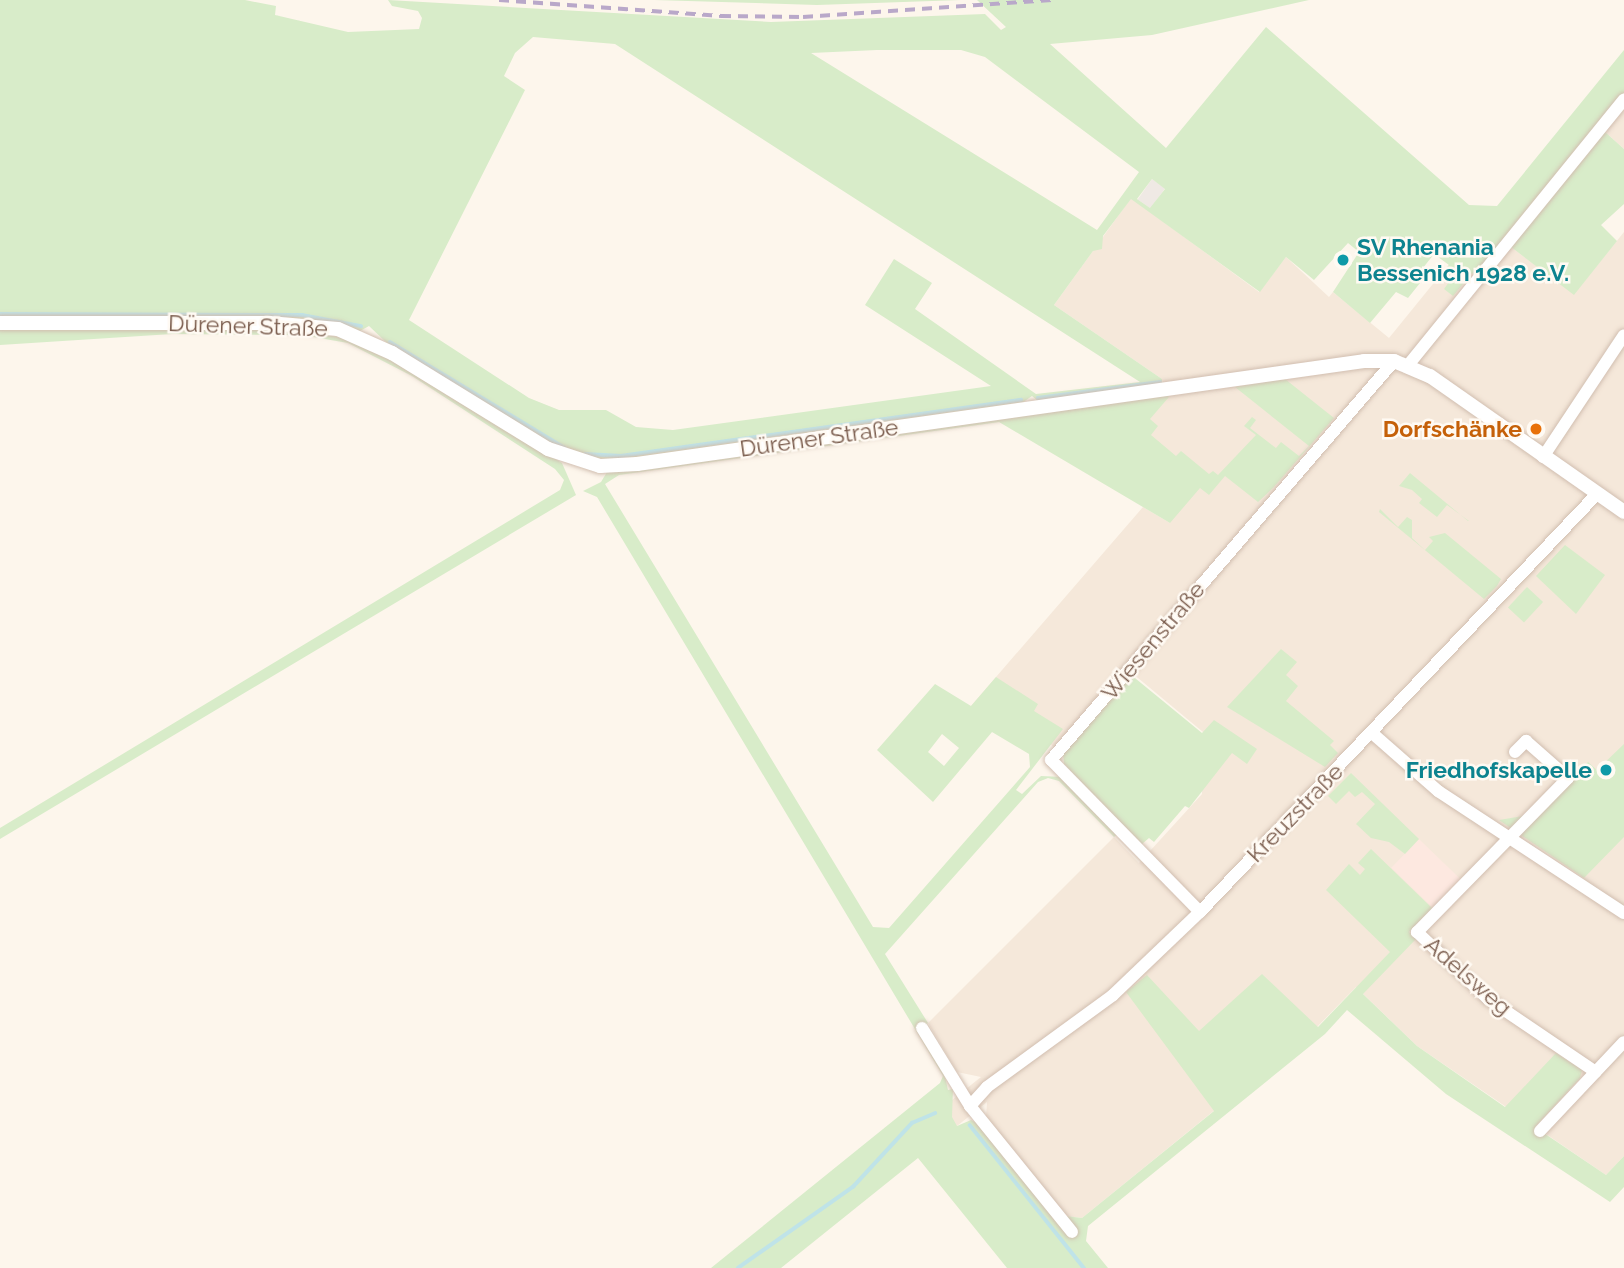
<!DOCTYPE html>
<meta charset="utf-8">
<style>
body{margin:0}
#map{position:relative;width:1624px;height:1268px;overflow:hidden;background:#fdf6ec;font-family:Raleway,sans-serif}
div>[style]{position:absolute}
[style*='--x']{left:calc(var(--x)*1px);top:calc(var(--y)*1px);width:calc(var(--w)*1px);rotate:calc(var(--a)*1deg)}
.residential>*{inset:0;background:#f5e8da}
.commercial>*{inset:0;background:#fde8e0;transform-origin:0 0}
.industrial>*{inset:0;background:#efe9e4;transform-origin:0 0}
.green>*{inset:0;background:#d8ecc9;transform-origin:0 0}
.stream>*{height:3.5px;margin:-1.75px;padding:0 1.75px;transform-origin:1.75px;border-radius:1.75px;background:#bfe3e8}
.roads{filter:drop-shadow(0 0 2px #d1beb0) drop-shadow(0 0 2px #d1beb0)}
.minor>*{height:12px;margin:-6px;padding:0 6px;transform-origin:6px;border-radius:6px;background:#fff}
.tertiary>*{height:14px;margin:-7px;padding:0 7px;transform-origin:7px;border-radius:7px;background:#fff}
.rail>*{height:3.5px;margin-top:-1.75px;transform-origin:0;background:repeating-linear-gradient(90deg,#b9a8c9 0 10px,transparent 0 17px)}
.dots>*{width:19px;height:19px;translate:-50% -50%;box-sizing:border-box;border:4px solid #fffaf3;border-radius:50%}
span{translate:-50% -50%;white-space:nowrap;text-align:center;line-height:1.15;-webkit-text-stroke:5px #fffaf3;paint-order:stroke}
.culture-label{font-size:23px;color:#0d838f;font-weight:700}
.left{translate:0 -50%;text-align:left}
.right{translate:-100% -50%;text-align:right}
.street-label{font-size:23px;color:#7a5c4d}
.food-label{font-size:23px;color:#c56008;font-weight:700}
</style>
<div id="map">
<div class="residential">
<div style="clip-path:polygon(1624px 106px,1624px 149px,1604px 131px)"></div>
<div style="clip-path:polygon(1131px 198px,1259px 292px,1286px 257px,1329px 297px,1333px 292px,1389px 338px,1454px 258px,1511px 247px,1574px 294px,1624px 232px,1624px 1156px,1606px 1175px,1417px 1046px,1356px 987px,1317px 1027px,1082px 1218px,1066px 1216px,986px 1118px,987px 1102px,947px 1134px,947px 1104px,981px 1077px,957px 1072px,928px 1023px,1114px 837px,1139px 863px,1202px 794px,1203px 732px,1132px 673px,1063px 754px,1050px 744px,1036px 746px,971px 706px,1143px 507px,1170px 523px,1135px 434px,1166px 397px,1162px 379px,1054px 305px)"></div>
</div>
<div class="commercial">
<div style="left:1419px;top:839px;width:58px;height:40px;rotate:44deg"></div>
</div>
<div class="industrial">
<div style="left:1152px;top:179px;width:16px;height:25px;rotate:35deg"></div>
</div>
<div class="green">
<div style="clip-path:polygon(evenodd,0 0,245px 0,276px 6px,275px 15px,348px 32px,419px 29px,422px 18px,418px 11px,392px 6px,388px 0,771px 22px,985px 14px,1001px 30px,1006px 27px,977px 0,1309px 0,1152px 35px,1050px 44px,1166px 148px,1266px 27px,1469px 205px,1497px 206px,1624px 50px,1624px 106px,1604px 131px,1624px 149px,1624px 204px,1601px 225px,1617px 241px,1574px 295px,1511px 247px,1483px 281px,1472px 273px,1453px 296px,1444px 289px,1449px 282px,1441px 275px,1449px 265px,1434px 254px,1415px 278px,1420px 283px,1408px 298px,1396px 292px,1370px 323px,1333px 292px,1359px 252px,1348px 243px,1314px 280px,1286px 257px,1260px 292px,1131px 199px,1103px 236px,1102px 249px,1093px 251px,1054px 305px,1162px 379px,1162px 383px,1038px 401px,1032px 396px,1022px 403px,637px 459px,602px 459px,560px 449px,388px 344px,369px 326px,360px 331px,301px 319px,0 318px,0 0,533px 37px,615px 44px,1140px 382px,1036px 394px,915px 309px,932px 283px,894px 259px,865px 305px,991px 386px,673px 430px,636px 427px,606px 410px,559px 410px,529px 398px,409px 320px,525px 90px,504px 76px,515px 53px,533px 37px,0 0,877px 50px,961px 50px,985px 57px,1139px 172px,1097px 230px,811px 53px,877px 50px,0 0,1152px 179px,1165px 189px,1150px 208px,1137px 199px,1152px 179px)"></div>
<div style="clip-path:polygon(654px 0,961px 0,817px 5px)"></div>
<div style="clip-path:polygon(0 329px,291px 329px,350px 339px,398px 363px,562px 463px,576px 495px,0 839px,0 828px,560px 490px,564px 480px,555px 469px,412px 376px,348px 343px,302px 335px,172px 334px,0 345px)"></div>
<div style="clip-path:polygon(evenodd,1285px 379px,1334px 418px,1273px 488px,1258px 502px,1225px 476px,1209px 495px,1200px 488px,1170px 523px,999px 422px,619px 475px,605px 484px,873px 927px,889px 928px,1030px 767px,1029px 754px,992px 732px,933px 802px,877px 750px,935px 684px,971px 706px,996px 677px,1038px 704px,1034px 711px,1063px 729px,1016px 790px,1022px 794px,1041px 776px,1063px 777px,1118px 834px,1114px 837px,1059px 781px,1048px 778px,1038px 782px,885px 954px,928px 1023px,919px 1030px,943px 1068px,948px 1090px,953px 1089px,952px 1117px,957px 1126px,971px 1120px,979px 1124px,1066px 1216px,1082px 1218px,1214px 1111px,1126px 992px,1147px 975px,1199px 1031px,1262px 974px,1318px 1027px,1390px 952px,1326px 890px,1349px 864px,1360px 875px,1365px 869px,1358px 863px,1371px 849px,1432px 908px,1409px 932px,1416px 939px,1363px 994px,1417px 1046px,1505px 1107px,1556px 1053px,1582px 1070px,1580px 1078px,1535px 1127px,1606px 1175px,1624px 1156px,1624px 1187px,1610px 1202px,1446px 1094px,1347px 1010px,1325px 1034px,1088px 1226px,1086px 1241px,1108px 1268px,1007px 1268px,918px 1158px,781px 1268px,711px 1268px,940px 1083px,943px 1076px,597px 497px,583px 491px,601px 482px,607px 472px,1166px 394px,1169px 397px,1150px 419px,1158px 426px,1151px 435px,1176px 456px,1181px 451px,1209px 474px,1213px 471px,1218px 475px,1256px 435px,1244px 426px,1252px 417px,1256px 420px,1250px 428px,1276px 448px,1281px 442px,1299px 456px,1309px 446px,1235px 387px,1285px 379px,942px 734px,959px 748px,944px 766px,928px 752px,942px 734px)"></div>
<div style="clip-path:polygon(1410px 473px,1468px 521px,1469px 521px,1447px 505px,1437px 517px,1419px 503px,1422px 499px,1412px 490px,1399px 486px)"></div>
<div style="clip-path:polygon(1380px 509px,1398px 527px,1407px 517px,1412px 520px,1412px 538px,1425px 550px,1433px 541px,1429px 537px,1445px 533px,1501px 579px,1497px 586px,1484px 599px,1379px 512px)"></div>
<div style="clip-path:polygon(1565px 545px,1605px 575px,1576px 614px,1536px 576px)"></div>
<div style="left:1527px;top:587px;width:22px;height:28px;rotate:43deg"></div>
<div style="clip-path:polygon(1281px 649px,1297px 662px,1286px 675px,1298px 686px,1286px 701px,1334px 741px,1330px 745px,1338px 753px,1325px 767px,1227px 707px)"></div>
<div style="clip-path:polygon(1130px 674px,1202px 733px,1214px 720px,1257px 749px,1247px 764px,1232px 753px,1189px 808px,1185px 806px,1154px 842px,1149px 838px,1142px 844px,1064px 764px,1063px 754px)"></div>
<div style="clip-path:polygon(1624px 744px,1624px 837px,1584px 878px,1499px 820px,1540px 813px,1588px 762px,1597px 770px)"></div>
<div style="clip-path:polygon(1351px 773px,1419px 839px,1405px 854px,1389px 842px,1371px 838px,1356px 824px,1375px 804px,1362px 792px,1355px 797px,1349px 791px,1336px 804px,1328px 796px)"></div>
</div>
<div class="stream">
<div style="--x:0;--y:314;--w:302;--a:0.2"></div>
<div style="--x:302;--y:315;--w:60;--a:10.6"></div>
<div style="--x:390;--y:342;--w:205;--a:31.2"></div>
<div style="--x:1038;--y:398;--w:123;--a:-7.5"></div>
<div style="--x:585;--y:454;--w:36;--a:3"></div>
<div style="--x:621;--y:456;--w:404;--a:-8"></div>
<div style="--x:970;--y:1125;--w:183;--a:51.4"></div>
<div style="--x:738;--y:1268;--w:141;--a:-35.2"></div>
<div style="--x:853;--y:1187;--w:87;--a:-47.3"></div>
<div style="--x:912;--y:1123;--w:25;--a:-23"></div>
</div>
<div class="roads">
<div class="minor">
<div style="--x:1409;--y:364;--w:341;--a:-50.9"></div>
<div style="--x:1543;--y:457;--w:146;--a:-56.4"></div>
<div style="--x:1372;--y:733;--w:88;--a:41.3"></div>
<div style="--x:1438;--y:791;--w:222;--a:33.3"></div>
<div style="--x:1515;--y:752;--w:16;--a:-45"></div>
<div style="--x:1526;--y:741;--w:56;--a:41.4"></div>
<div style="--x:1568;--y:778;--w:216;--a:134.4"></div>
<div style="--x:1417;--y:932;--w:98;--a:43.3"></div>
<div style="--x:1488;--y:999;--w:130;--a:34.1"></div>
<div style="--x:1200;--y:912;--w:213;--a:-134.4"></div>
<div style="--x:1051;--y:760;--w:526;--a:-49.32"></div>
<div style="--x:922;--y:1028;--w:92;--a:58.4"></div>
<div style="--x:970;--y:1106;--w:162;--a:51"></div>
<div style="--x:970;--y:1106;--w:25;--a:-48"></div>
<div style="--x:987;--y:1087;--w:156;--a:-36.1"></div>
<div style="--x:1113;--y:995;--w:120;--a:-43.7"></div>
<div style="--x:1200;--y:912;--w:576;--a:-46.48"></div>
<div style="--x:1540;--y:1131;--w:122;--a:-46.7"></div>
</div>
<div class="tertiary">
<div style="--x:0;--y:323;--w:269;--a:0"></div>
<div style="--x:269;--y:323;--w:69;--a:5"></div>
<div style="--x:338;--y:329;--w:59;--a:24"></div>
<div style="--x:392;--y:353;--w:183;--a:31.6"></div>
<div style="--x:548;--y:449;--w:55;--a:18.1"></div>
<div style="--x:600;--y:466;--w:37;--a:-3"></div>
<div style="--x:637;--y:464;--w:734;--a:-8.06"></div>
<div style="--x:1364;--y:361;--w:30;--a:0"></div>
<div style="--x:1394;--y:361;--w:39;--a:23"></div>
<div style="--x:1430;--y:376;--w:237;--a:35"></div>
</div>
</div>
<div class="rail">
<div style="--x:499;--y:0;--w:223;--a:4.1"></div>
<div style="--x:721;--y:16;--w:82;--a:0.7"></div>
<div style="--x:803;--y:17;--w:253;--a:-3.9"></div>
</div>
<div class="dots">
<div style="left:1343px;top:260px;background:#0f9aa8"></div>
<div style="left:1536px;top:429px;background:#e8710a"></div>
<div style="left:1606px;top:770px;background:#0f9aa8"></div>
</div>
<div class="culture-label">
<span class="left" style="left:1357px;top:260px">SV Rhenania<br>Bessenich 1928 e.V.</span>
<span class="right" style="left:1592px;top:770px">Friedhofskapelle</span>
</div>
<div class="street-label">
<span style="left:248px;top:326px;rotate:2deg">Dürener Straße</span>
<span style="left:819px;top:438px;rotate:-8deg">Dürener Straße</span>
<span style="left:1153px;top:641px;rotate:-50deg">Wiesenstraße</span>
<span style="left:1295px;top:813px;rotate:-46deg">Kreuzstraße</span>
<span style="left:1468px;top:976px;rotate:41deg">Adelsweg</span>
</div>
<div class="food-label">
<span class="right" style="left:1522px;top:429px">Dorfschänke</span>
</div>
</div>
